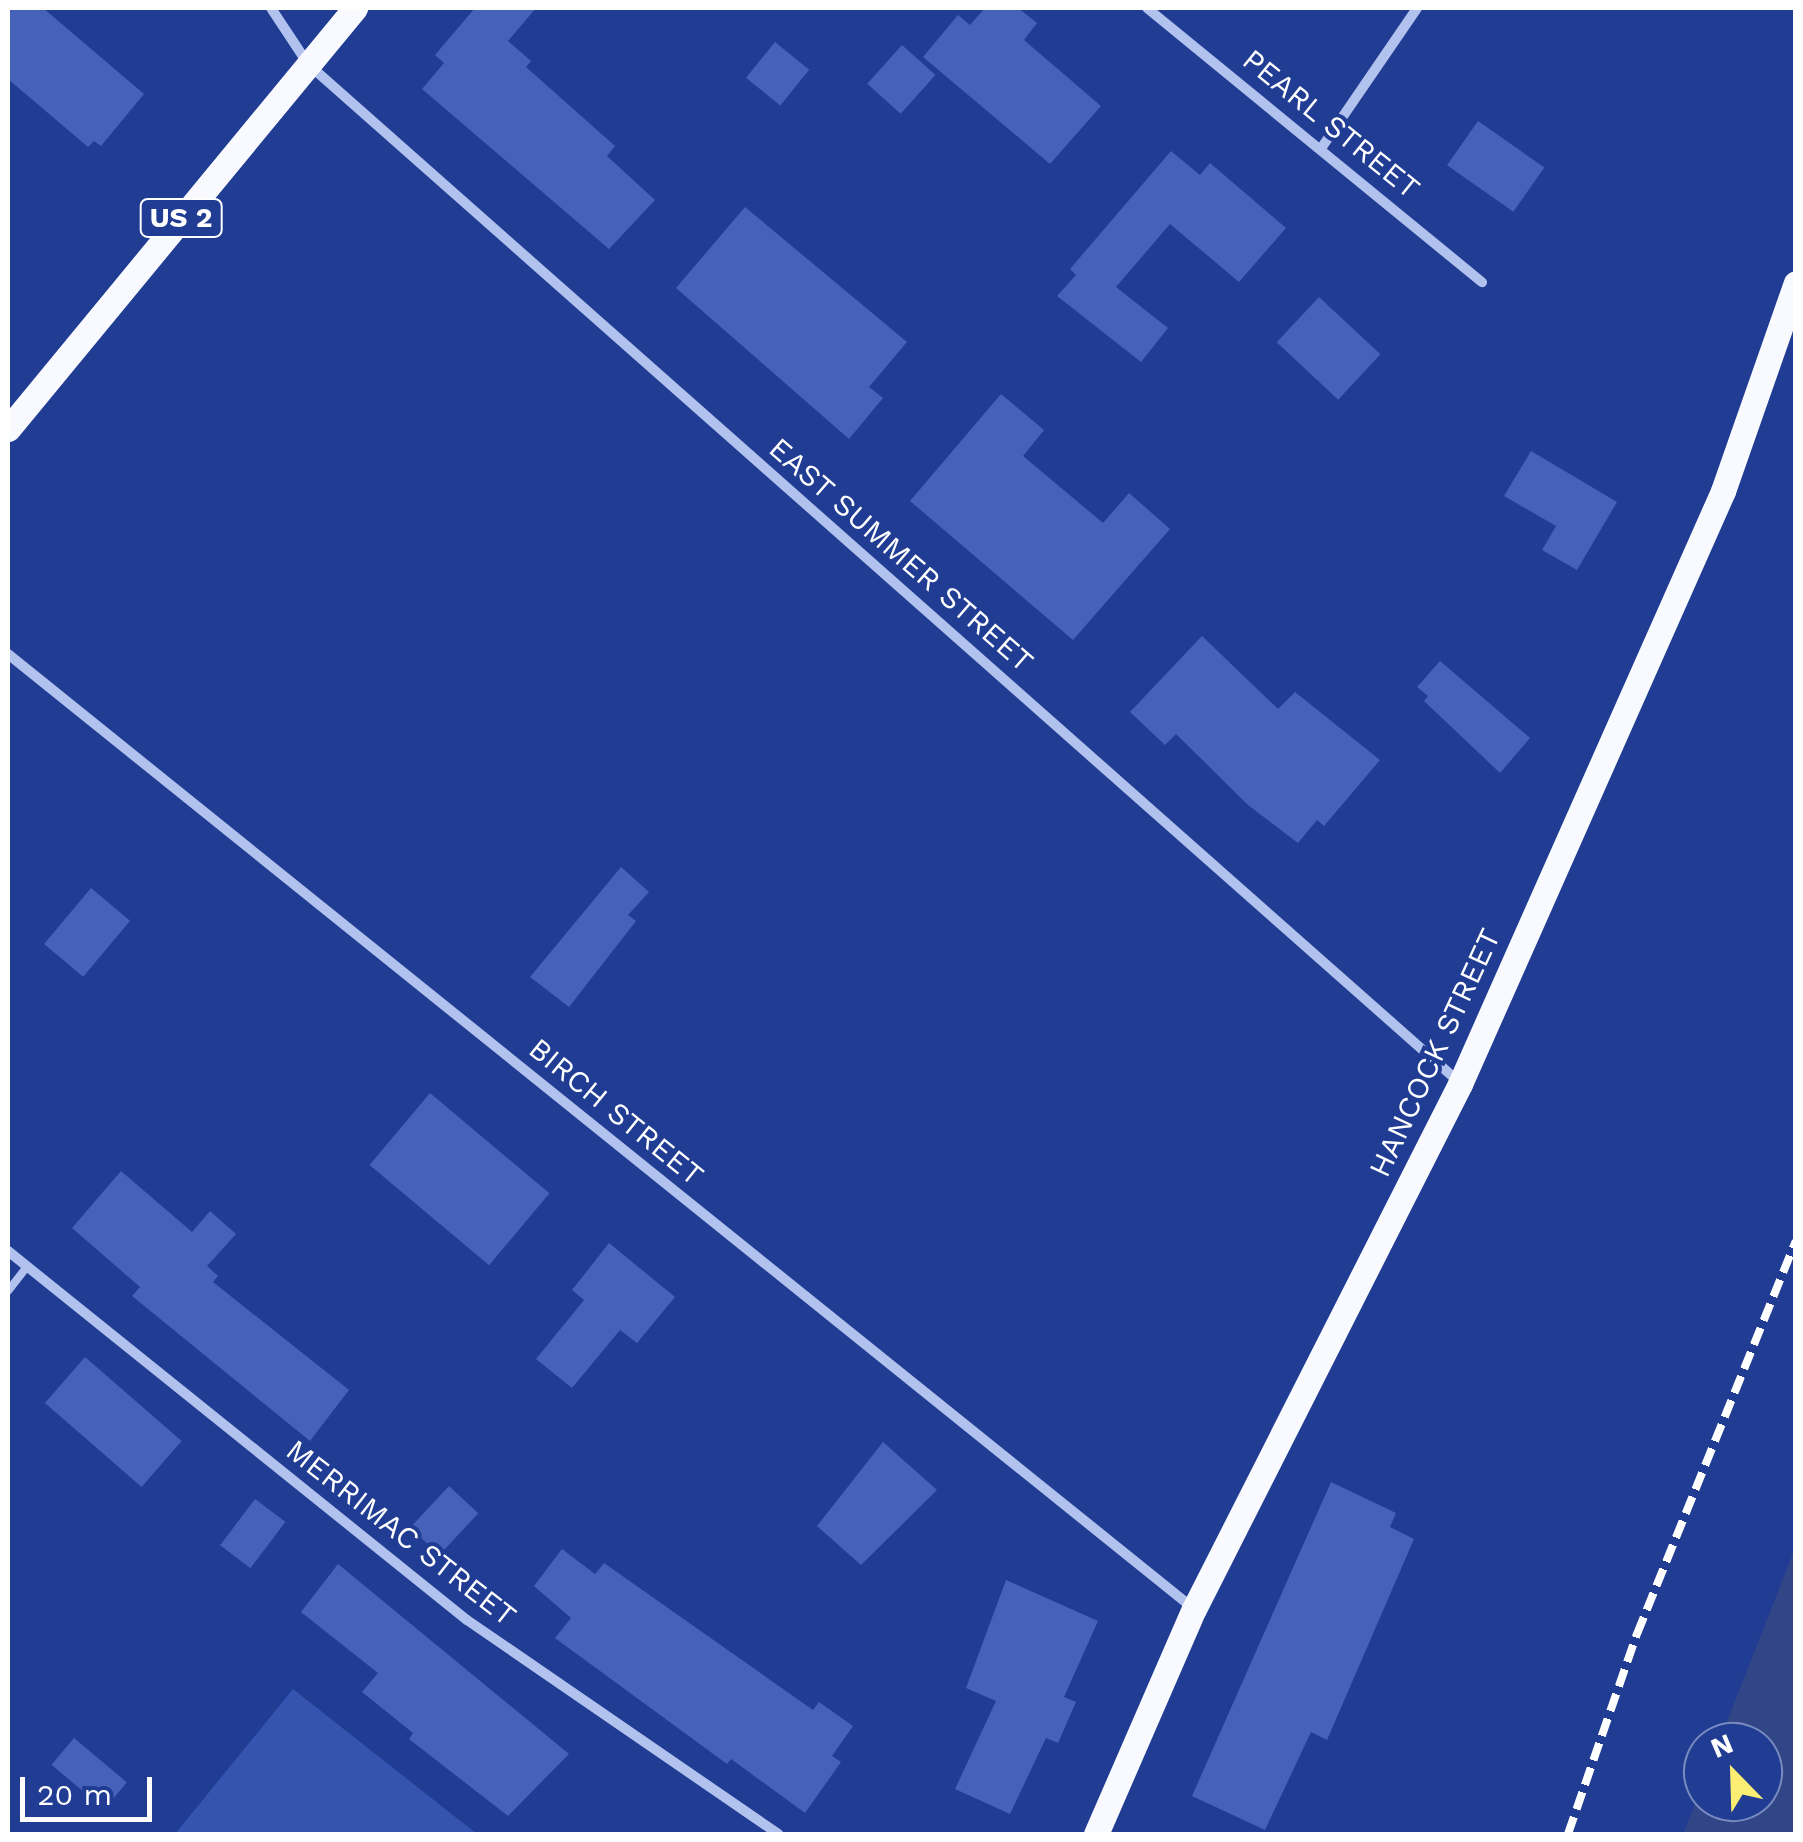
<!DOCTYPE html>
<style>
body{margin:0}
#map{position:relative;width:1803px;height:1842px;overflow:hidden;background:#203c93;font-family:"Work Sans",sans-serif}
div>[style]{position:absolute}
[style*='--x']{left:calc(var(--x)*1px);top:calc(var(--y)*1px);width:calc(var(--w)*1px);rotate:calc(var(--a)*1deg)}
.green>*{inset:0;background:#3454b0}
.water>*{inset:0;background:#314587}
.building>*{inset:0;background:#4562b8;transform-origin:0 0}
.service>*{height:8px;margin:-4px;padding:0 4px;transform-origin:4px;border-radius:4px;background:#b2c2ee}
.minor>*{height:10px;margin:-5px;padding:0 5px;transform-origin:5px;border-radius:5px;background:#b2c2ee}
.primary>*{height:25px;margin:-12.5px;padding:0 12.5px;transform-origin:12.5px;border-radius:12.5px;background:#f9faff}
.rail>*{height:8px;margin-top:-4px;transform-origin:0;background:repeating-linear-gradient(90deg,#fff 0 18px,transparent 0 26px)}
span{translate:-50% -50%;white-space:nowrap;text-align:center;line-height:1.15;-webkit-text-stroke:8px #203c93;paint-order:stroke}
.shield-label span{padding:2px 8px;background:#203c93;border:2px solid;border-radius:8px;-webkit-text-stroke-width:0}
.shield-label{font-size:28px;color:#fff;font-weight:700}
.street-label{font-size:30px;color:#fff}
.frame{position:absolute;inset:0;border:10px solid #fff;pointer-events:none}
.north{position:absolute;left:1683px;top:1722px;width:100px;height:100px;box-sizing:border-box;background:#203c93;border:2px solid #798abe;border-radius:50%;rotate:337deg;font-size:28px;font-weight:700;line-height:40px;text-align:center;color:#fff}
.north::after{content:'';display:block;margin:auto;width:35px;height:45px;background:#fbee73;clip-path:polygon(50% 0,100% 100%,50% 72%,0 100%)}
.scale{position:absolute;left:20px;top:1777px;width:132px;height:45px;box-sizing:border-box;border:5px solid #fff;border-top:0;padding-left:12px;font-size:30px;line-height:35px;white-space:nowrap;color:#fff;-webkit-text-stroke:8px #203c93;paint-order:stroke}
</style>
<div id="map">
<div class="green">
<div style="clip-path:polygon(293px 1689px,477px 1834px,175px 1834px)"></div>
</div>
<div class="water">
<div style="clip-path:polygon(1795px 1548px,1795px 1834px,1683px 1834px,1703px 1783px,1703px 1802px,1763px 1802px,1763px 1742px,1719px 1742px)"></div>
</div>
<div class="building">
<div style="clip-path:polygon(8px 8px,43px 8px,144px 94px,101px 146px,94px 141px,88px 147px,8px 79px)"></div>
<div style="clip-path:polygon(475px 8px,536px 8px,508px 41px,531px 61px,526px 67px,615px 146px,607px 156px,655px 200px,609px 249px,422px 89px,444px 63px,435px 55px)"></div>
<div style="clip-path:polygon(985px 8px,1018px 8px,1037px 23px,1024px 40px,1101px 106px,1050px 164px,923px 57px,958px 15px,970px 25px)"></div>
<div style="left:775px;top:42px;width:44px;height:46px;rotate:39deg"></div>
<div style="left:902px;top:45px;width:45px;height:52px;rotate:42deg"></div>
<div style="left:1478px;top:121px;width:81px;height:54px;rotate:35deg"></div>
<div style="clip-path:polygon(1171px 151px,1200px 175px,1210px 163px,1286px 228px,1239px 282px,1170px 224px,1116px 287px,1168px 328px,1141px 362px,1057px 296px,1076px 275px,1070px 269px)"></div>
<div style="clip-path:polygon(745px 207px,907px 342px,869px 387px,883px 398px,849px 439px,676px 288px)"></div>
<div style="left:1319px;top:297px;width:84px;height:62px;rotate:43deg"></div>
<div style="clip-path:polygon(1001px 394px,1044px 430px,1023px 456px,1103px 523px,1129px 493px,1170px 529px,1073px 640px,910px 501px)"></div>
<div style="clip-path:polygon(1531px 451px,1617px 502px,1577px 570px,1542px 550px,1556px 526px,1504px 496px)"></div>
<div style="clip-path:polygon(1202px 636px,1278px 709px,1295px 692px,1380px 760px,1324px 826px,1317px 820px,1298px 843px,1248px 805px,1176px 734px,1165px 745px,1130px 712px)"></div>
<div style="clip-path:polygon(1440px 661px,1530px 738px,1500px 773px,1424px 701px,1428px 696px,1417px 687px)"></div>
<div style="clip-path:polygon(621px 867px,649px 892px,628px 915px,636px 921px,569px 1007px,530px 977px)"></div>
<div style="left:91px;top:888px;width:51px;height:73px;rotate:40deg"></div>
<div style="left:430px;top:1093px;width:156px;height:94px;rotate:40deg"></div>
<div style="clip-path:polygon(121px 1171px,192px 1232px,210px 1211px,236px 1234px,207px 1266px,218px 1276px,213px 1282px,349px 1390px,310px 1441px,132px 1296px,140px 1287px,72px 1228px)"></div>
<div style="clip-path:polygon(609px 1243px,675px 1297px,637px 1343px,620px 1330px,572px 1388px,536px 1359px,584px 1300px,572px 1290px)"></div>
<div style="left:85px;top:1357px;width:128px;height:61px;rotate:41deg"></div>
<div style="clip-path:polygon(883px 1442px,937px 1490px,861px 1565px,817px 1526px)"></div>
<div style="clip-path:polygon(1331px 1482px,1396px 1513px,1390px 1527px,1414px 1539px,1327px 1740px,1311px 1732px,1265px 1830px,1192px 1796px)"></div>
<div style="left:449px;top:1486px;width:40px;height:57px;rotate:43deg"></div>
<div style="left:255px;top:1499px;width:38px;height:58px;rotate:37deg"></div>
<div style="clip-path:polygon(562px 1549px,595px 1574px,604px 1563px,813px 1710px,819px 1702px,853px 1726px,832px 1756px,841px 1762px,805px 1813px,731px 1759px,727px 1764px,555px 1638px,571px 1618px,534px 1586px)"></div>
<div style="clip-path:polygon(338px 1564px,569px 1754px,508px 1816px,409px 1739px,413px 1733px,362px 1692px,378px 1673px,301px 1612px)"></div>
<div style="clip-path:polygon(1006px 1580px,1098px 1621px,1064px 1697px,1076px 1702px,1058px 1743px,1046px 1738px,1010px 1814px,955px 1789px,996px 1701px,966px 1688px)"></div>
<div style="left:74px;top:1738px;width:69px;height:35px;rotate:40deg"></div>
</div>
<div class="service">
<div style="--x:8;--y:1291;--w:31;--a:-52"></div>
</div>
<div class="minor">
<div style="--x:271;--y:8;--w:67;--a:56.5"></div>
<div style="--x:308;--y:64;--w:1538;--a:41.49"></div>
<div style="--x:1147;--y:8;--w:433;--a:39.3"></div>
<div style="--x:1322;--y:147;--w:168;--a:-55.6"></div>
<div style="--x:8;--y:654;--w:1521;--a:38.84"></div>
<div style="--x:8;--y:1251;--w:589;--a:38.8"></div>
<div style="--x:467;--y:1620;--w:378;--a:34.5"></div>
</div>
<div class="primary">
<div style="--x:8;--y:429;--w:546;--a:-50.5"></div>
<div style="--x:1096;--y:1834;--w:245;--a:-66.5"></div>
<div style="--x:1194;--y:1609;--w:589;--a:-63.13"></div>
<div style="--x:1460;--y:1084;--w:649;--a:-66.08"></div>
<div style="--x:1723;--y:491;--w:220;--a:-70.7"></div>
</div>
<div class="rail">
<div style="--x:1568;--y:1834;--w:212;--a:-71"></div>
<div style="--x:1637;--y:1634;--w:424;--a:-68"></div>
</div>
<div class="shield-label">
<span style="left:181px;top:218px">US 2</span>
</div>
<div class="street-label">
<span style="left:1331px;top:124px;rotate:39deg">PEARL STREET</span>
<span style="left:901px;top:555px;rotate:41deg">EAST SUMMER STREET</span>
<span style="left:1435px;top:1053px;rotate:-65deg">HANCOCK STREET</span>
<span style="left:616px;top:1112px;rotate:39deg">BIRCH STREET</span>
<span style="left:401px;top:1533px;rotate:38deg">MERRIMAC STREET</span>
</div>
<div class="frame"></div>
<div class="north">N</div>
<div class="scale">20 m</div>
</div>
